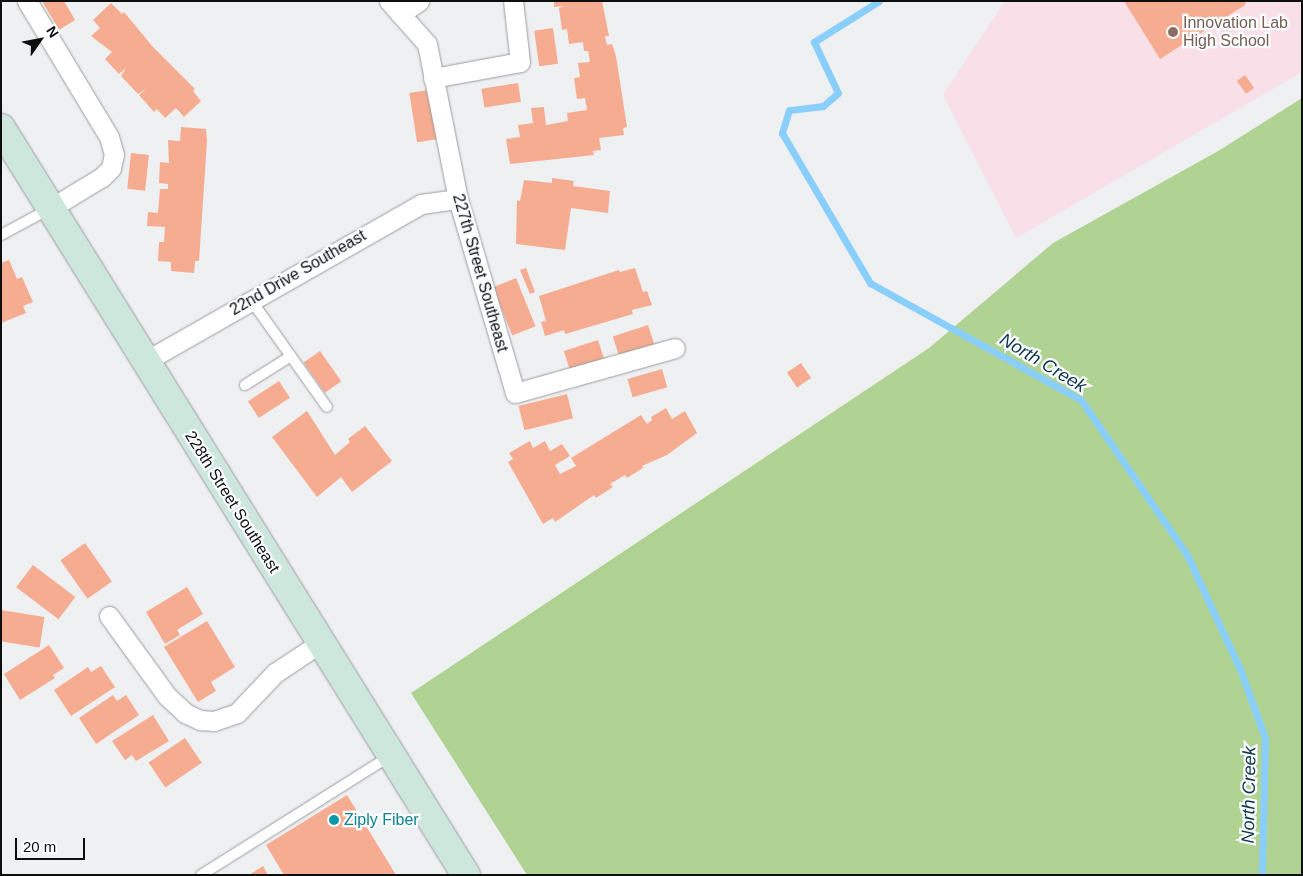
<!DOCTYPE html>
<style>
body{margin:0}
#map{position:relative;width:1303px;height:876px;overflow:hidden;background:#eff0f2;font-family:Arial,sans-serif}
div>[style]{position:absolute}
[style*='--x']{left:calc(var(--x)*1px);top:calc(var(--y)*1px);width:calc(var(--w)*1px);rotate:calc(var(--a)*1deg)}
.commercial>*{inset:0;background:#f8dfe8}
.green>*{inset:0;background:#b0d394}
.stream>*{height:7px;margin:-3.5px;padding:0 3.5px;transform-origin:3.5px;border-radius:3.5px;background:#8acffc}
.building>*{inset:0;background:#f5ac90;transform-origin:0 0}
.roads{filter:drop-shadow(0 0 1px #9b9c9e) drop-shadow(0 0 1px #9b9c9e)}
.service>*{height:10px;margin:-5px;padding:0 5px;transform-origin:5px;border-radius:5px;background:#fff}
.minor>*{height:19px;margin:-9.5px;padding:0 9.5px;transform-origin:9.5px;border-radius:9.5px;background:#fff}
.secondary>*{height:28px;margin:-14px;padding:0 14px;transform-origin:14px;border-radius:14px;background:#cee7dd}
.dots>*{width:14px;height:14px;translate:-50% -50%;box-sizing:border-box;border:2px solid #fcfeff;border-radius:50%}
span{translate:-50% -50%;white-space:nowrap;text-align:center;line-height:1.15;-webkit-text-stroke:4.5px #fcfeff;paint-order:stroke}
.education-label{font-size:16px;color:#785e54}
.left{translate:0 -50%;text-align:left}
.street-label{font-size:16px;color:#0d0e0e}
.culture-label{font-size:16px;color:#0d838f}
.water-label{font-size:18px;color:#0d354c;font-style:italic}
.frame{position:absolute;inset:0;border:2px solid #0d0e0e;pointer-events:none}
.north{position:absolute;left:15px;top:15px;width:50px;height:50px;-webkit-text-stroke:4px #fcfeff;paint-order:stroke;rotate:57deg;font-size:14px;font-weight:700;line-height:20px;text-align:center;color:#0d0e0e}
.north::after{content:'';display:block;margin:auto;width:18px;height:22px;background:#0d0e0e;clip-path:polygon(50% 0,100% 100%,50% 72%,0 100%)}
.scale{position:absolute;left:15px;top:838px;width:70px;height:22px;box-sizing:border-box;border:2px solid #0d0e0e;border-top:0;padding-left:6px;font-size:15px;line-height:18px;white-space:nowrap;color:#0d0e0e;-webkit-text-stroke:4px #fcfeff;paint-order:stroke}
</style>
<div id="map">
<div class="commercial">
<div style="clip-path:polygon(1005px 1px,1302px 1px,1302px 72px,1016px 238px,943px 95px)"></div>
</div>
<div class="green">
<div style="clip-path:polygon(1302px 98px,1302px 875px,527px 875px,411px 693px,929px 348px,1053px 243px,1220px 150px)"></div>
</div>
<div class="stream">
<div style="--x:879;--y:1;--w:77;--a:147.8"></div>
<div style="--x:814;--y:42;--w:56;--a:64.8"></div>
<div style="--x:838;--y:93;--w:20;--a:139"></div>
<div style="--x:823;--y:106;--w:34;--a:173"></div>
<div style="--x:789;--y:110;--w:24;--a:107"></div>
<div style="--x:782;--y:133;--w:174;--a:59.6"></div>
<div style="--x:870;--y:283;--w:241;--a:29"></div>
<div style="--x:1081;--y:400;--w:188;--a:55.6"></div>
<div style="--x:1187;--y:555;--w:126;--a:65.1"></div>
<div style="--x:1240;--y:669;--w:73;--a:70.1"></div>
<div style="--x:1265;--y:738;--w:137;--a:91.3"></div>
</div>
<div class="building">
<div style="clip-path:polygon(42px 1px,64px 1px,75px 20px,59px 30px)"></div>
<div style="clip-path:polygon(554px 1px,602px 1px,609px 36px,605px 36px,607px 45px,612px 44px,616px 56px,627px 127px,623px 128px,624px 135px,599px 138px,601px 150px,593px 151px,594px 155px,510px 164px,506px 139px,520px 137px,518px 125px,533px 123px,531px 108px,544px 107px,546px 125px,568px 121px,567px 113px,587px 110px,585px 98px,577px 99px,574px 78px,580px 77px,578px 63px,590px 62px,588px 51px,584px 51px,583px 42px,569px 44px,567px 29px,562px 30px,559px 8px,564px 6px,554px 7px)"></div>
<div style="clip-path:polygon(1124px 1px,1246px 1px,1245px 5px,1160px 59px)"></div>
<div style="clip-path:polygon(111px 3px,122px 14px,124px 12px,153px 47px,195px 89px,193px 91px,201px 101px,184px 117px,176px 108px,165px 118px,157px 109px,154px 112px,139px 95px,146px 89px,138px 94px,121px 76px,126px 68px,119px 74px,105px 59px,112px 52px,91px 36px,100px 28px,93px 20px)"></div>
<div style="left:553px;top:28px;width:36px;height:19px;rotate:82deg"></div>
<div style="left:1245px;top:75px;width:16px;height:10px;rotate:55deg"></div>
<div style="left:518px;top:83px;width:19px;height:37px;rotate:81deg"></div>
<div style="left:434px;top:89px;width:50px;height:25px;rotate:81deg"></div>
<div style="clip-path:polygon(181px 127px,206px 129px,207px 141px,199px 261px,195px 261px,194px 273px,171px 271px,171px 262px,158px 261px,159px 242px,164px 242px,165px 227px,147px 226px,148px 212px,158px 213px,160px 189px,168px 189px,168px 184px,159px 183px,160px 162px,169px 163px,168px 140px,180px 141px)"></div>
<div style="left:131px;top:153px;width:18px;height:36px;rotate:6deg"></div>
<div style="clip-path:polygon(552px 178px,574px 181px,573px 186px,610px 191px,608px 213px,571px 208px,565px 250px,516px 244px,517px 200px,520px 201px,524px 180px,552px 183px)"></div>
<div style="clip-path:polygon(9px 260px,17px 279px,22px 277px,33px 302px,23px 306px,26px 313px,1px 323px,1px 263px)"></div>
<div style="clip-path:polygon(526px 268px,535px 292px,530px 294px,520px 270px)"></div>
<div style="clip-path:polygon(635px 268px,643px 292px,647px 291px,652px 305px,632px 310px,633px 314px,565px 334px,564px 330px,545px 336px,541px 322px,546px 321px,539px 296px,619px 270px,620px 272px)"></div>
<div style="left:516px;top:278px;width:52px;height:25px;rotate:68deg"></div>
<div style="left:648px;top:325px;width:20px;height:37px;rotate:72deg"></div>
<div style="left:598px;top:340px;width:20px;height:36px;rotate:72deg"></div>
<div style="left:320px;top:351px;width:37px;height:20px;rotate:55deg"></div>
<div style="left:801px;top:363px;width:18px;height:17px;rotate:56deg"></div>
<div style="left:662px;top:369px;width:19px;height:36px;rotate:74deg"></div>
<div style="left:279px;top:381px;width:20px;height:37px;rotate:57deg"></div>
<div style="left:567px;top:394px;width:25px;height:50px;rotate:76deg"></div>
<div style="clip-path:polygon(666px 408px,672px 419px,685px 411px,697px 433px,667px 455px,642px 466px,643px 468px,627px 478px,625px 475px,610px 484px,613px 487px,596px 498px,594px 495px,555px 522px,553px 518px,543px 524px,508px 462px,513px 459px,509px 453px,530px 441px,533px 448px,545px 441px,550px 451px,562px 444px,570px 456px,555px 465px,560px 474px,576px 466px,571px 458px,641px 415px,647px 424px,652px 420px,651px 417px)"></div>
<div style="clip-path:polygon(307px 411px,335px 455px,350px 442px,348px 439px,365px 426px,392px 461px,352px 492px,341px 477px,317px 497px,272px 437px)"></div>
<div style="left:85px;top:543px;width:47px;height:30px;rotate:55deg"></div>
<div style="left:33px;top:565px;width:53px;height:28px;rotate:37deg"></div>
<div style="clip-path:polygon(187px 587px,203px 614px,177px 630px,180px 635px,165px 644px,146px 612px)"></div>
<div style="left:1px;top:610px;width:44px;height:31px;rotate:9deg"></div>
<div style="clip-path:polygon(207px 621px,235px 667px,211px 682px,216px 691px,198px 702px,164px 647px)"></div>
<div style="clip-path:polygon(49px 645px,64px 668px,53px 675px,55px 678px,20px 700px,4px 674px)"></div>
<div style="clip-path:polygon(101px 666px,115px 687px,71px 716px,54px 690px,88px 667px,91px 672px)"></div>
<div style="clip-path:polygon(113px 695px,117px 701px,126px 695px,139px 715px,96px 744px,79px 718px)"></div>
<div style="clip-path:polygon(153px 715px,169px 741px,136px 761px,132px 755px,125px 760px,112px 741px)"></div>
<div style="left:185px;top:738px;width:30px;height:44px;rotate:56deg"></div>
<div style="clip-path:polygon(347px 795px,396px 875px,284px 875px,266px 845px)"></div>
<div style="clip-path:polygon(263px 866px,268px 875px,249px 875px)"></div>
</div>
<div class="roads">
<div class="service">
<div style="--x:1;--y:235;--w:57;--a:-28.4"></div>
<div style="--x:251;--y:300;--w:131;--a:54.6"></div>
<div style="--x:245;--y:385;--w:54;--a:-32.2"></div>
<div style="--x:201;--y:875;--w:223;--a:-32.2"></div>
</div>
<div class="minor">
<div style="--x:27;--y:1;--w:159;--a:58.9"></div>
<div style="--x:109;--y:137;--w:18;--a:74"></div>
<div style="--x:114;--y:154;--w:14;--a:102"></div>
<div style="--x:111;--y:168;--w:13;--a:135"></div>
<div style="--x:102;--y:177;--w:60;--a:148.7"></div>
<div style="--x:389;--y:1;--w:57;--a:48.5"></div>
<div style="--x:427;--y:44;--w:158;--a:78.7"></div>
<div style="--x:458;--y:199;--w:202;--a:73.6"></div>
<div style="--x:515;--y:393;--w:166;--a:-15.7"></div>
<div style="--x:400;--y:14;--w:23;--a:-34"></div>
<div style="--x:433;--y:78;--w:88;--a:-10.4"></div>
<div style="--x:520;--y:62;--w:61;--a:-96.5"></div>
<div style="--x:144;--y:362;--w:319;--a:-29.7"></div>
<div style="--x:421;--y:204;--w:37;--a:-8"></div>
<div style="--x:109;--y:616;--w:99;--a:54.1"></div>
<div style="--x:167;--y:696;--w:25;--a:43"></div>
<div style="--x:185;--y:713;--w:17;--a:25"></div>
<div style="--x:200;--y:720;--w:14;--a:4"></div>
<div style="--x:214;--y:721;--w:24;--a:-19"></div>
<div style="--x:237;--y:713;--w:55;--a:-46.5"></div>
<div style="--x:275;--y:673;--w:54;--a:-33.7"></div>
</div>
<div class="secondary">
<div style="--x:1;--y:128;--w:880;--a:58.1"></div>
</div>
</div>
<div class="dots">
<div style="left:1173px;top:32px;background:#8d6e63"></div>
<div style="left:334px;top:820px;background:#0f9aa8"></div>
</div>
<div class="education-label">
<span class="left" style="left:1183px;top:32px">Innovation Lab<br>High School</span>
</div>
<div class="street-label">
<span style="left:298px;top:273px;rotate:-30deg">22nd Drive Southeast</span>
<span style="left:480px;top:273px;rotate:74deg">227th Street Southeast</span>
<span style="left:232px;top:502px;rotate:58deg">228th Street Southeast</span>
</div>
<div class="culture-label">
<span class="left" style="left:344px;top:820px">Ziply Fiber</span>
</div>
<div class="water-label">
<span style="left:1043px;top:363px;rotate:31deg">North Creek</span>
<span style="left:1249px;top:795px;rotate:-89deg">North Creek</span>
</div>
<div class="frame"></div>
<div class="north">N</div>
<div class="scale">20 m</div>
</div>
